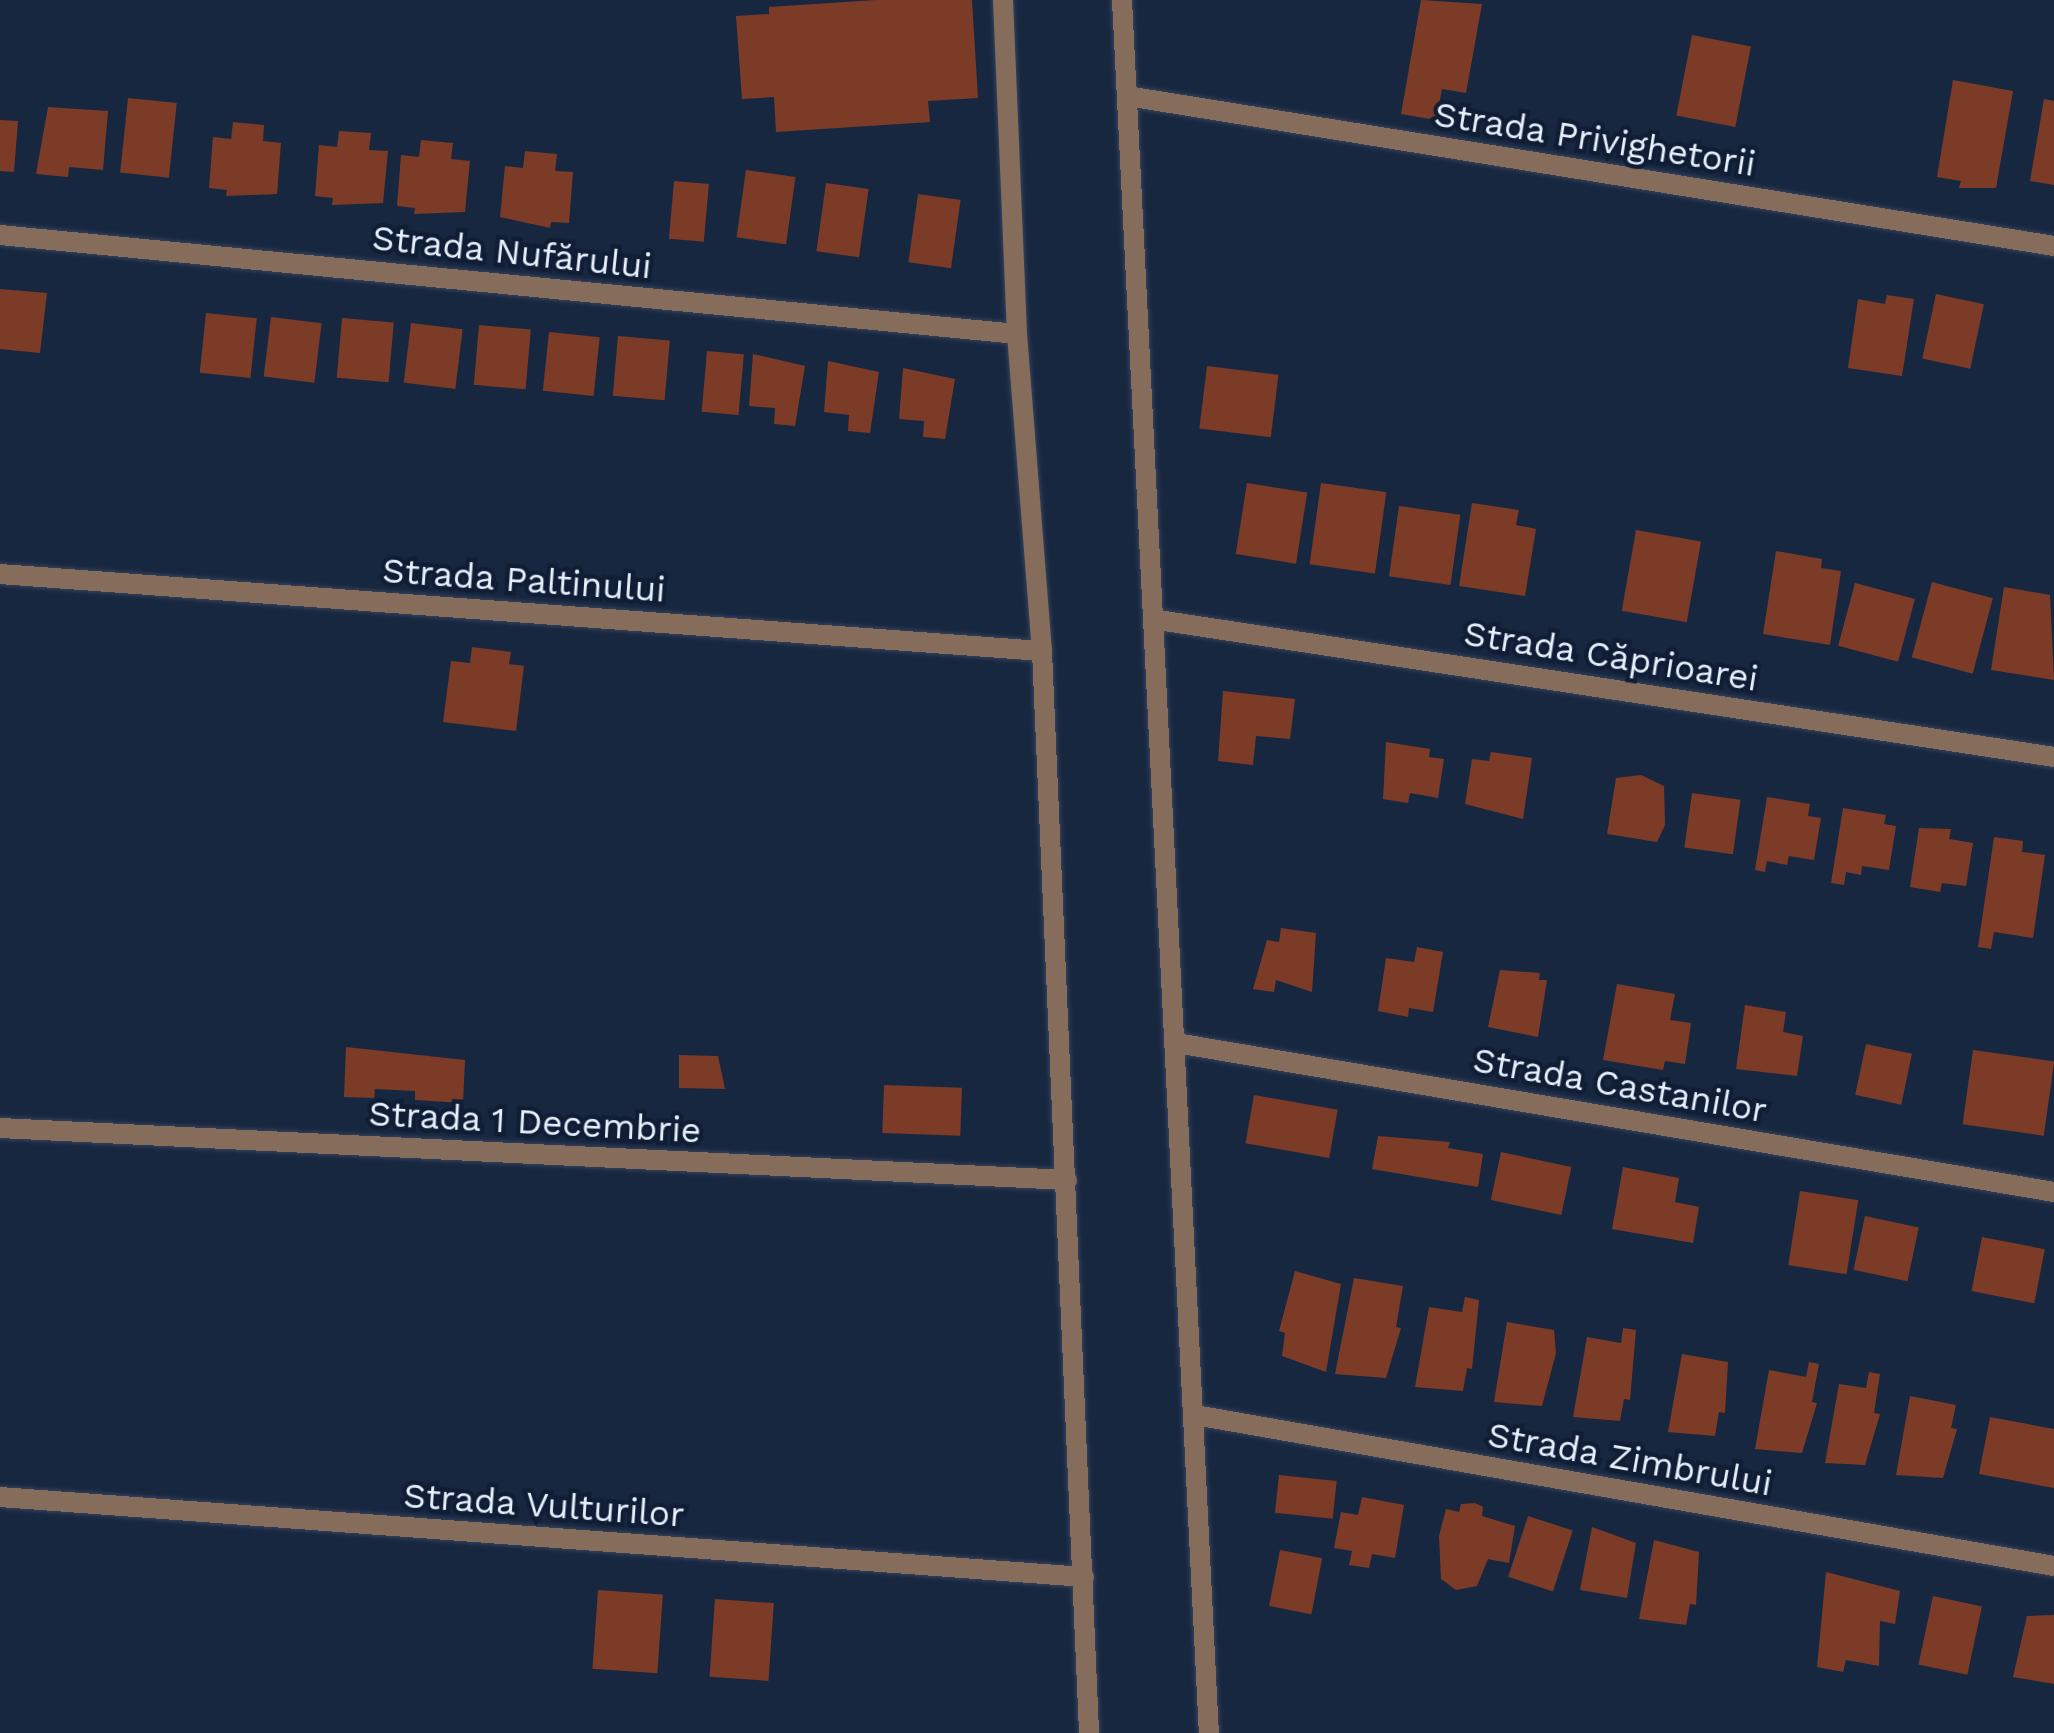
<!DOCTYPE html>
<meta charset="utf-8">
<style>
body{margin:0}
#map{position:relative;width:2054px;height:1733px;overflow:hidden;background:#182740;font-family:"Work Sans",sans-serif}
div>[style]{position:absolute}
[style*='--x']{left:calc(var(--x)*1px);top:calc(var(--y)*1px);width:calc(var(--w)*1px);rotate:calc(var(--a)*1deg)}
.building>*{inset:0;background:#7c3b26;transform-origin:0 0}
.roads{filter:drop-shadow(0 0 2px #35435a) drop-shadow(0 0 2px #35435a)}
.minor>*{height:20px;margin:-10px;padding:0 10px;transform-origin:10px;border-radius:10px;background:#866c5a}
span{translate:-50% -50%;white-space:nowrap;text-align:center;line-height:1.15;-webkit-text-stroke:9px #0f1e35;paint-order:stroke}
.street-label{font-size:35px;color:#e7f0fd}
</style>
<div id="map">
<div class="building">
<div style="clip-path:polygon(876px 0,972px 0,978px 98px,928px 101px,930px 122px,776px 132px,774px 97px,742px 99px,736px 16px,769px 14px,769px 7px)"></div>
<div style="clip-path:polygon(1421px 0,1482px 4px,1466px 93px,1442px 89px,1436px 120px,1401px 114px)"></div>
<div style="left:1692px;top:35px;width:60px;height:82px;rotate:11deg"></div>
<div style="clip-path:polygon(1953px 80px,2013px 91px,1996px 188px,1959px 188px,1961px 181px,1937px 177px)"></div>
<div style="left:128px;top:98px;width:49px;height:75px;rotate:6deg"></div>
<div style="clip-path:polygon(2044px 99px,2054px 101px,2054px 185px,2030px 181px)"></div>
<div style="clip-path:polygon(48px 107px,108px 111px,103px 170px,69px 167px,68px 177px,36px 174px)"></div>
<div style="clip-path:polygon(0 120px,18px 121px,14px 172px,0 171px)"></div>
<div style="clip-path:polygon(233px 122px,264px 125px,263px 141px,281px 143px,277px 194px,226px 196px,227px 190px,209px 188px,213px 137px,231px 139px)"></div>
<div style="clip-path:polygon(339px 131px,371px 133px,369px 150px,388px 151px,383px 203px,332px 205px,333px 198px,315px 196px,319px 145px,337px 147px)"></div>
<div style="clip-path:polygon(421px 140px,453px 143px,451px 159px,470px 161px,465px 212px,414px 214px,415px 208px,397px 206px,401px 155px,419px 157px)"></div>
<div style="clip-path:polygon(525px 151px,557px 154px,555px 171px,573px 172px,569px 223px,551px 222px,550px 228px,500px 217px,505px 166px,523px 168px)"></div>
<div style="left:746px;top:170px;width:50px;height:68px;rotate:8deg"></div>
<div style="left:674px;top:181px;width:35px;height:58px;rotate:5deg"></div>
<div style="left:826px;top:183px;width:43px;height:69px;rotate:8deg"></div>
<div style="left:918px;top:194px;width:43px;height:69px;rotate:8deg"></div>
<div style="clip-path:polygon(0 289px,47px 293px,40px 353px,0 349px)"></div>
<div style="left:1936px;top:294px;width:49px;height:66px;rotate:12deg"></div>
<div style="clip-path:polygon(1887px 295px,1914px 299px,1902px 376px,1848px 368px,1858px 299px,1885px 304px)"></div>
<div style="left:206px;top:313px;width:51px;height:60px;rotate:6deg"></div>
<div style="left:271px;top:317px;width:51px;height:60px;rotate:7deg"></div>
<div style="left:342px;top:318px;width:52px;height:60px;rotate:5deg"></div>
<div style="left:411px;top:323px;width:52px;height:60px;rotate:7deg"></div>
<div style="left:479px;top:325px;width:52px;height:60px;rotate:5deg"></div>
<div style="left:549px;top:332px;width:51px;height:59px;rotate:6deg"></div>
<div style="left:618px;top:336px;width:52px;height:60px;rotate:5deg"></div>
<div style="left:707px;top:351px;width:37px;height:61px;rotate:5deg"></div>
<div style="clip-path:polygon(753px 354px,805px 366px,795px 426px,774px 424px,775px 408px,749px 406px)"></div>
<div style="clip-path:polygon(828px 361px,879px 372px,870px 433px,848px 431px,849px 415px,824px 412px)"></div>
<div style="left:1207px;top:366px;width:72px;height:63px;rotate:7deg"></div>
<div style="clip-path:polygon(903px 368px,955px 379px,945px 439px,923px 437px,924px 421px,899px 419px)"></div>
<div style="left:1247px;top:483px;width:61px;height:72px;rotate:9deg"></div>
<div style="left:1321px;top:483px;width:66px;height:82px;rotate:8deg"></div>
<div style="clip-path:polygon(1472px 503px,1519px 510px,1516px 525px,1536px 529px,1525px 596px,1459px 586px)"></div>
<div style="left:1399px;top:506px;width:62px;height:71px;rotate:8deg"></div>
<div style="left:1636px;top:530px;width:66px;height:82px;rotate:10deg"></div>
<div style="clip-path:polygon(1776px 551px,1822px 559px,1821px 568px,1841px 571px,1830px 645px,1763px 634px)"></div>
<div style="left:1932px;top:582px;width:63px;height:78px;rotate:15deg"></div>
<div style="left:1855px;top:583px;width:62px;height:65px;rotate:15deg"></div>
<div style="clip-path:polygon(2004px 587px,2050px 595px,2054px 680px,1991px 670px)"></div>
<div style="clip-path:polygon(472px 647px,511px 652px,509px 664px,524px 666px,516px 731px,443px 722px,451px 661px,470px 663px)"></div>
<div style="clip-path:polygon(1223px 691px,1295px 699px,1290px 739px,1256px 736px,1253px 765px,1218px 761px)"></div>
<div style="clip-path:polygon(1386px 742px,1430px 749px,1429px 757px,1444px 759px,1438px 798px,1410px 793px,1408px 803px,1383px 799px)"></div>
<div style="clip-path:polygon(1491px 752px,1532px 758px,1523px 819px,1465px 804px,1472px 759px,1489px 761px)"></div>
<div style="clip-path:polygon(1641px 775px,1664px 786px,1665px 825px,1657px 842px,1607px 834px,1616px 778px)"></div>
<div style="left:1692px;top:793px;width:49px;height:55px;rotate:8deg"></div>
<div style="clip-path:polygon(1767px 797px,1810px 804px,1808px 816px,1821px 818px,1814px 860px,1789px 856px,1787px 865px,1767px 861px,1765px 872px,1755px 870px)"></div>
<div style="clip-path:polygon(1843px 808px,1886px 815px,1884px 824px,1896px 826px,1889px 870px,1862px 866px,1861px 875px,1846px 872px,1844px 885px,1831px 883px)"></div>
<div style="clip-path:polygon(1919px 828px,1951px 829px,1949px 839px,1973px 843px,1966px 886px,1942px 883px,1940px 892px,1910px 887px)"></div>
<div style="clip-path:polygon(1994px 837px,2023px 841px,2022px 852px,2045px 855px,2033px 938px,1994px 932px,1991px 949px,1978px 947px)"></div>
<div style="clip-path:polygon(1281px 928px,1316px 933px,1312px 992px,1276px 980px,1274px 992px,1253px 989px,1267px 940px,1279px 942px)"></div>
<div style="clip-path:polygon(1417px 947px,1443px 952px,1433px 1012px,1409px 1008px,1408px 1017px,1378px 1011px,1386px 958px,1414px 962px)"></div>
<div style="clip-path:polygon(1500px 970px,1540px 973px,1539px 980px,1547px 980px,1538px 1037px,1488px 1027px)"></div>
<div style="clip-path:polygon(1617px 984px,1675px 994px,1670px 1020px,1691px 1023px,1685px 1064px,1665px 1061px,1663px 1070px,1603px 1060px)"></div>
<div style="clip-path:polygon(1745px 1005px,1786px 1012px,1783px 1032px,1803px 1036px,1797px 1076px,1736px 1069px)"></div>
<div style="left:1866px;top:1044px;width:47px;height:52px;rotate:12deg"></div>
<div style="clip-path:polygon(346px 1047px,465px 1060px,463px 1103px,415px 1100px,415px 1091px,375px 1089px,374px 1098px,344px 1097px)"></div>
<div style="left:1973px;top:1050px;width:82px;height:75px;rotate:8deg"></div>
<div style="clip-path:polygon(679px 1055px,718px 1056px,725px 1089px,679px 1088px)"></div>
<div style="left:884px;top:1085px;width:78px;height:48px;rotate:2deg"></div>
<div style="left:1254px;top:1095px;width:85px;height:49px;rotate:10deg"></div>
<div style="clip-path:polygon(1378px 1136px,1450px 1142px,1448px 1148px,1483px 1154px,1478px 1187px,1372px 1169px)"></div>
<div style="left:1501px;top:1152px;width:72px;height:49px;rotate:12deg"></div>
<div style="clip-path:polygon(1623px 1167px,1679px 1178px,1675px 1202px,1699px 1207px,1693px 1243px,1612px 1229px)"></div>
<div style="left:1800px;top:1191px;width:59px;height:75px;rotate:9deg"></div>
<div style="left:1865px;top:1216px;width:55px;height:55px;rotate:12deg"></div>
<div style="left:1982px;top:1237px;width:64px;height:55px;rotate:11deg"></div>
<div style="clip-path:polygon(1295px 1271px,1341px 1284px,1326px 1372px,1282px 1356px,1285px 1333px,1279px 1331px)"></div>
<div style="clip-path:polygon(1354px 1278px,1403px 1286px,1396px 1327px,1401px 1328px,1386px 1378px,1335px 1374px)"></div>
<div style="clip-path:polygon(1465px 1297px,1479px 1300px,1472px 1369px,1467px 1368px,1463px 1391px,1415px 1387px,1429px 1307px,1462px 1312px)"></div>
<div style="clip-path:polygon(1507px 1322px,1554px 1330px,1556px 1353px,1542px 1406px,1494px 1402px)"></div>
<div style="clip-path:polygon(1623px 1328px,1636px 1330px,1630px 1400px,1624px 1399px,1620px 1421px,1573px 1417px,1587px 1337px,1621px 1343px)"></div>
<div style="clip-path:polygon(1682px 1354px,1728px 1362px,1725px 1413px,1719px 1412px,1715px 1436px,1668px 1432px)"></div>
<div style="clip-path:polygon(1809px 1362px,1819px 1364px,1812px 1402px,1817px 1403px,1802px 1453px,1755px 1449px,1769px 1370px,1806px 1377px)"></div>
<div style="clip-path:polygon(1869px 1372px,1880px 1374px,1874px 1413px,1880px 1414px,1865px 1465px,1825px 1463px,1839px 1384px,1866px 1388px)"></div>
<div style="clip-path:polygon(1910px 1396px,1956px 1405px,1951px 1428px,1957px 1429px,1943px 1478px,1896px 1475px)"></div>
<div style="clip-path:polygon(1990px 1417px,2054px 1429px,2054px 1488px,1979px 1474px)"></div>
<div style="left:1279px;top:1475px;width:58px;height:38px;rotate:6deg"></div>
<div style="clip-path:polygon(1362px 1497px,1404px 1505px,1395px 1558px,1372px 1554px,1369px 1568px,1349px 1565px,1352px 1551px,1334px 1548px,1341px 1512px,1358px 1515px)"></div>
<div style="clip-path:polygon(1475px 1503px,1483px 1507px,1482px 1516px,1515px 1526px,1509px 1563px,1488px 1559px,1477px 1586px,1456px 1590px,1441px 1579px,1439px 1536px,1446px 1509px,1459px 1512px,1461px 1504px)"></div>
<div style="left:1528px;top:1516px;width:47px;height:64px;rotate:18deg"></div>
<div style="clip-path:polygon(1592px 1527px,1636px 1543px,1627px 1598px,1580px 1590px)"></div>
<div style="clip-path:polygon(1654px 1540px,1699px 1552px,1696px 1605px,1690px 1604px,1686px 1625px,1639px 1619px)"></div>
<div style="left:1280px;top:1550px;width:43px;height:57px;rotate:11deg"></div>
<div style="clip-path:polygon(1826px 1572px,1900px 1591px,1895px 1624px,1880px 1621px,1879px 1666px,1846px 1660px,1843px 1672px,1817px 1667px)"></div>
<div style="left:598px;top:1590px;width:65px;height:79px;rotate:4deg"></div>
<div style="left:1933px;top:1596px;width:50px;height:70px;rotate:12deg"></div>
<div style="left:715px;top:1599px;width:59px;height:78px;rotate:4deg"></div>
<div style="clip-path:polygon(2054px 1615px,2054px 1684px,2013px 1677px,2027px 1616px)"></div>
</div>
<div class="roads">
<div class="minor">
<div style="--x:1003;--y:0;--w:334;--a:87.6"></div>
<div style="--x:1017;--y:334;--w:318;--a:85.5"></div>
<div style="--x:1042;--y:651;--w:1083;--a:87.51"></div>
<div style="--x:1122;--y:0;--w:1735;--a:87.13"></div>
<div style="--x:1127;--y:96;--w:939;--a:9.19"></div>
<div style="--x:0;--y:235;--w:1022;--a:5.56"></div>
<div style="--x:0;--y:574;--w:1045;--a:4.23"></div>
<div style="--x:1158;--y:620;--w:906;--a:8.69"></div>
<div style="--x:1176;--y:1043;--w:891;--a:9.63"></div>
<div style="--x:0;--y:1128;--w:1068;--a:2.79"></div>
<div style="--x:1195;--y:1415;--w:872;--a:9.97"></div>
<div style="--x:0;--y:1497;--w:1087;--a:4.22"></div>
</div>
</div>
<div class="street-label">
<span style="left:1595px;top:139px;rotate:9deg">Strada Privighetorii</span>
<span style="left:512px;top:252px;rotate:6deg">Strada Nufărului</span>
<span style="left:524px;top:580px;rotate:4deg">Strada Paltinului</span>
<span style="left:1611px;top:656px;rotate:9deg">Strada Căprioarei</span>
<span style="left:1620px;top:1085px;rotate:10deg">Strada Castanilor</span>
<span style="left:535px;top:1122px;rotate:3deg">Strada 1 Decembrie</span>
<span style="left:1630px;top:1459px;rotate:10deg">Strada Zimbrului</span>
<span style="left:544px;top:1505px;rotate:4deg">Strada Vulturilor</span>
</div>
</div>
